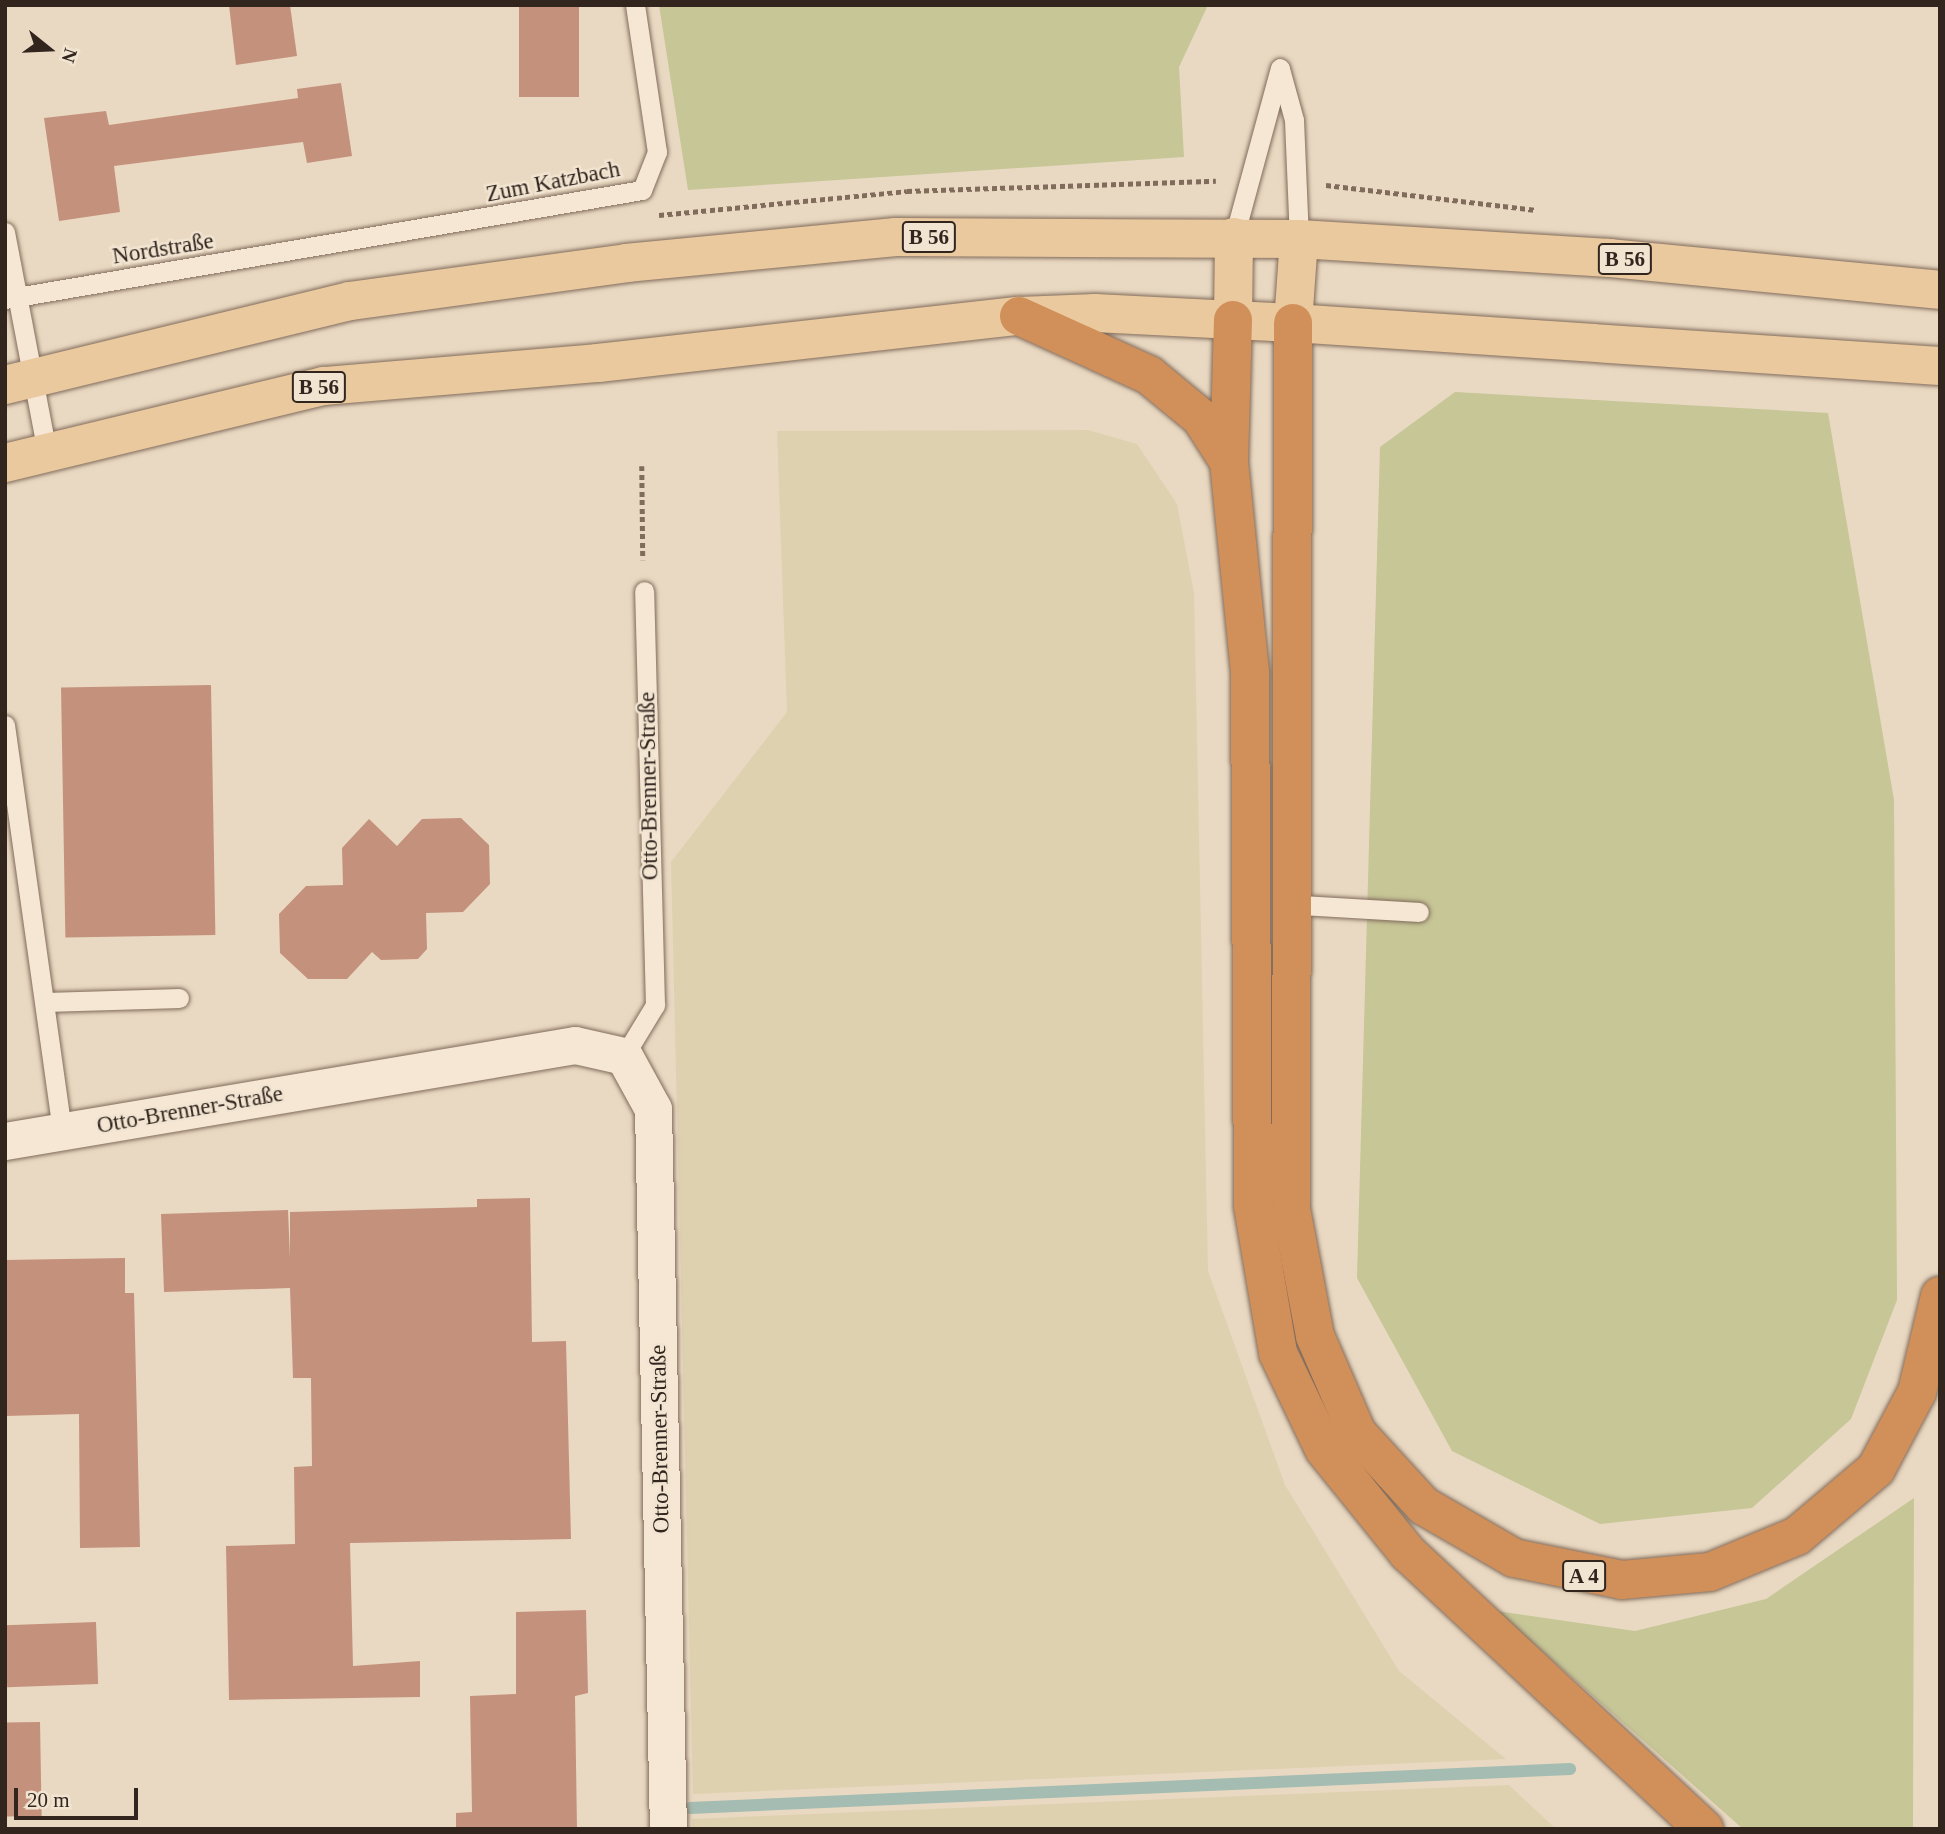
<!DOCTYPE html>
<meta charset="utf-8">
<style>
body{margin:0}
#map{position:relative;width:1945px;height:1834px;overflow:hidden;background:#e9d9c2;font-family:"Times New Roman",serif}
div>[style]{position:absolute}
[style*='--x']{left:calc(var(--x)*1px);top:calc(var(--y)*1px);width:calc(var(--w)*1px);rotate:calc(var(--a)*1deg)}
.farmland>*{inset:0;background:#ded1b0}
.green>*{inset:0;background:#c6c697}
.stream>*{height:12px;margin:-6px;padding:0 6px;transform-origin:6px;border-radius:6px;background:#a4bcb2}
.building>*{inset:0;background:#c4917c;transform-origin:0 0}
.path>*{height:4.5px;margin-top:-2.25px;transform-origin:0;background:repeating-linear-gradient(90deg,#816b5b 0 5px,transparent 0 8.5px)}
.roads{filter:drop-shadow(0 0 2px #816b5b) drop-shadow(0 0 2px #816b5b)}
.lane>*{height:19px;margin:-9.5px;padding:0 9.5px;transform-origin:9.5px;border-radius:9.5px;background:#f5e7d4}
.street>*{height:37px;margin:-18.5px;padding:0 18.5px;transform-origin:18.5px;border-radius:18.5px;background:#f5e7d4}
.primary>*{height:38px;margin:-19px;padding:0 19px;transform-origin:19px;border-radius:19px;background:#e9c99d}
.highway>*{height:38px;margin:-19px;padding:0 19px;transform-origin:19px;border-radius:19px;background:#d18f5a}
span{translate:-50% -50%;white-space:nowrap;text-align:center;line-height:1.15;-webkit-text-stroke:5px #f1e4d1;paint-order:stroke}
.shield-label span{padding:2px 5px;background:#f1e4d1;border:2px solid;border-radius:5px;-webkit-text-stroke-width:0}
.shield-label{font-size:21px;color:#32251e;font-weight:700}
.street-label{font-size:23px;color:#32251e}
.frame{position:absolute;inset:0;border:7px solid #32251e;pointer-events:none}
.north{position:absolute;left:14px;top:14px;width:70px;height:70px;-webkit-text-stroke:5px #f1e4d1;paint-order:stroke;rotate:108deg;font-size:19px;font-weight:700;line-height:28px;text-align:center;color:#32251e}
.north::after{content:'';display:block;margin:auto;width:24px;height:32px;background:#32251e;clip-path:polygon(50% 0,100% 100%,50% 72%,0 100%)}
.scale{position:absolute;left:14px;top:1788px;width:124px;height:32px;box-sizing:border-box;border:4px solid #32251e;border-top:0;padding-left:9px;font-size:21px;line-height:24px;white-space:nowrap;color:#32251e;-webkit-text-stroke:5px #f1e4d1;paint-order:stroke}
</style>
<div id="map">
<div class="farmland">
<div style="clip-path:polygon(1088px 430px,1137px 444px,1177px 504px,1194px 593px,1208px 1271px,1285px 1485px,1399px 1671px,1506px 1759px,693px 1794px,671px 862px,787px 712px,777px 431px)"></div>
<div style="clip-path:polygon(1509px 1785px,1556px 1829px,692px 1829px,692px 1819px)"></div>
</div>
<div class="green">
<div style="clip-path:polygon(659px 5px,1208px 5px,1179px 67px,1184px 157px,688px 190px)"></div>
<div style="clip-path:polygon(1455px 392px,1828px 413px,1894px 800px,1897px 1300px,1851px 1419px,1752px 1508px,1600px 1524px,1452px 1451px,1357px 1278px,1380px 447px)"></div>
<div style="clip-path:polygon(1914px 1498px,1913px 1829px,1743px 1829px,1497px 1611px,1635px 1631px,1766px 1599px)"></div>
</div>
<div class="stream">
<div style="--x:690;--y:1808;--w:881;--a:-2.54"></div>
</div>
<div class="building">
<div style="clip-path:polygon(229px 5px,290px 5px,297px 56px,236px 65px)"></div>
<div style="left:519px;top:5px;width:60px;height:92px"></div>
<div style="clip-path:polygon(341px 83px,352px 156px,307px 163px,303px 142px,114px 166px,120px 212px,59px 221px,44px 118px,106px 111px,109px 125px,298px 98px,297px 89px)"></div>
<div style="left:211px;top:685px;width:250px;height:150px;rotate:89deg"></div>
<div style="clip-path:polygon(461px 818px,489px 845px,490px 884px,463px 912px,426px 913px,427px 949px,418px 959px,381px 960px,372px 952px,347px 979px,308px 979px,280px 953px,279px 914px,306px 886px,343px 885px,342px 848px,369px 819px,397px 846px,422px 819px)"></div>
<div style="clip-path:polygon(530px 1198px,532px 1342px,566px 1341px,571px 1539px,350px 1543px,353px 1666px,420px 1661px,420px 1697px,229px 1700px,226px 1546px,295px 1544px,294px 1467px,312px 1466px,311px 1378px,293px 1378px,290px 1288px,164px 1292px,161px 1214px,288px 1210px,290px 1258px,290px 1212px,477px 1207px,477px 1199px)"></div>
<div style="clip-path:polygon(125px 1258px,125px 1293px,134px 1293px,140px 1547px,80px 1548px,79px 1414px,5px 1416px,5px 1260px)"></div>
<div style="clip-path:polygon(586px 1610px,588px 1693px,575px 1696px,577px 1829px,456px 1829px,456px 1813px,472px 1812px,470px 1696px,516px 1694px,516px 1612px)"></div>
<div style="left:96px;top:1622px;width:62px;height:91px;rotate:88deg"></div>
<div style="left:40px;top:1722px;width:94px;height:35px;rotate:89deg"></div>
</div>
<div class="path">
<div style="--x:1326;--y:185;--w:212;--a:6.8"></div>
<div style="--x:659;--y:215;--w:249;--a:-5.5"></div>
<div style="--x:907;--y:191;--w:309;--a:-1.9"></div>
<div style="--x:642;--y:466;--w:94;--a:89.4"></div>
</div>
<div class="roads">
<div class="lane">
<div style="--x:1280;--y:69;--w:53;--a:74.6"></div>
<div style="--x:1294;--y:120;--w:119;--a:87.6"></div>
<div style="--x:5;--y:232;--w:224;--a:79.2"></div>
<div style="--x:1234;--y:237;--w:175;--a:-74.8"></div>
<div style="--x:5;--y:299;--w:646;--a:-9.71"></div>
<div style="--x:642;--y:190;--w:41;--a:-68.5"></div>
<div style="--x:657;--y:152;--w:149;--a:-98.5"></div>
<div style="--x:5;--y:725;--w:410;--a:82"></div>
<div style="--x:1285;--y:904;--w:134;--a:3.4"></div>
<div style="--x:46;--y:1002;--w:133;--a:-1.7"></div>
<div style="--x:624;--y:1056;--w:60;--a:-58.7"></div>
<div style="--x:655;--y:1005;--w:414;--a:-91.5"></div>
</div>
<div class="street">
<div style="--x:5;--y:1141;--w:578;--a:-9.56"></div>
<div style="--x:575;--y:1045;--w:50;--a:12.7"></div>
<div style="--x:624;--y:1056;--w:60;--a:61.3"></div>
<div style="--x:653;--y:1109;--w:720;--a:88.81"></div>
</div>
<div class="primary">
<div style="--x:1233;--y:320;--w:83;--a:-89.3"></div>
<div style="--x:1293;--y:323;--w:84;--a:-85.9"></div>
<div style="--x:5;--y:385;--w:355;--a:-13.7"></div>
<div style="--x:350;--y:301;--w:279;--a:-7.8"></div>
<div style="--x:626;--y:263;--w:271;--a:-5.5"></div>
<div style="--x:896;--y:237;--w:403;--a:0.3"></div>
<div style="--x:1299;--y:239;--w:311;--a:3.5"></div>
<div style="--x:1609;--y:258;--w:333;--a:5.5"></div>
<div style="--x:5;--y:463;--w:328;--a:-13.6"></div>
<div style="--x:324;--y:386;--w:275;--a:-4.8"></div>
<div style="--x:598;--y:363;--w:424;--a:-6.4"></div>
<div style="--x:1019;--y:316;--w:76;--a:-2.3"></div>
<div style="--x:1095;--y:313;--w:198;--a:2.9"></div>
<div style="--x:1293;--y:323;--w:648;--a:3.8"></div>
</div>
<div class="highway">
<div style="--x:1019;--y:316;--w:143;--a:24.4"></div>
<div style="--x:1149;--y:375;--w:67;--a:39.6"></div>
<div style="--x:1201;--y:418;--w:52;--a:57.5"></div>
<div style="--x:1233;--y:320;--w:142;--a:91.6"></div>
<div style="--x:1229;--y:462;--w:212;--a:84.3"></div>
<div style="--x:1250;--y:673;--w:533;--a:89.68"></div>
<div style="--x:1253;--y:1206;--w:149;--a:80.3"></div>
<div style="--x:1278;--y:1353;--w:106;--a:64.4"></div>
<div style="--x:1324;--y:1449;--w:134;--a:51.1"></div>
<div style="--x:1408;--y:1553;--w:405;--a:43"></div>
<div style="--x:1293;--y:323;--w:886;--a:90.13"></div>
<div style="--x:1291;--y:1209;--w:129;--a:79.3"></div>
<div style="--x:1315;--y:1336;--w:106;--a:66.6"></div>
<div style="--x:1357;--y:1433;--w:99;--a:47.5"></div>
<div style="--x:1424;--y:1506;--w:104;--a:30"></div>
<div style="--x:1514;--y:1558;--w:110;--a:11.5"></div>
<div style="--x:1622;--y:1580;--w:88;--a:-5.2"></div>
<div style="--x:1710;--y:1572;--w:94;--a:-22.5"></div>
<div style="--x:1797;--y:1536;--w:104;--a:-40.3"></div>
<div style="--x:1876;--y:1469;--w:87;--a:-62"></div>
<div style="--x:1917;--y:1392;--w:99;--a:-76.5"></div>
</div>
</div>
<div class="shield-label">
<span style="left:929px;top:237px">B 56</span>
<span style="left:1625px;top:259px">B 56</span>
<span style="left:319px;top:387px">B 56</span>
<span style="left:1584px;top:1576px">A 4</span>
</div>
<div class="street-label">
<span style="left:553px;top:182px;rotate:-11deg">Zum Katzbach</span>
<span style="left:163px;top:249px;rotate:-9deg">Nordstraße</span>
<span style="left:649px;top:786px;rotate:-91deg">Otto-Brenner-Straße</span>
<span style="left:190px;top:1110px;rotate:-10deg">Otto-Brenner-Straße</span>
<span style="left:660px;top:1439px;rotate:-91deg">Otto-Brenner-Straße</span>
</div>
<div class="frame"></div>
<div class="north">N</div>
<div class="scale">20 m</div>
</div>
